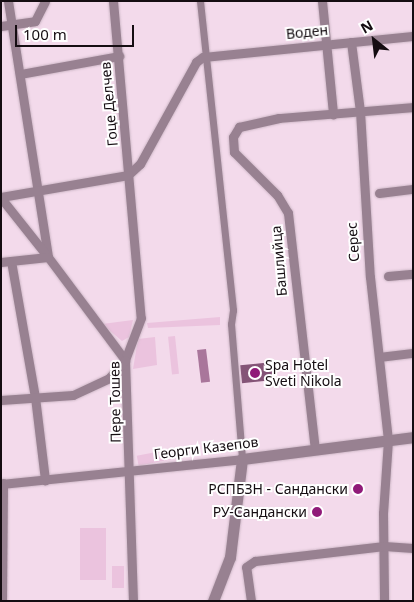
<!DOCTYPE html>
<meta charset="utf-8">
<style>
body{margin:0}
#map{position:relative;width:414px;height:602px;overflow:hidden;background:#f3daeb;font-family:"Noto Sans",sans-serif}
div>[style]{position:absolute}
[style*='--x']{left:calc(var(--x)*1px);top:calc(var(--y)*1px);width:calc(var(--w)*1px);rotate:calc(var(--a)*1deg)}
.green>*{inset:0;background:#ebc3de;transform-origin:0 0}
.water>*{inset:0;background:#a9769b;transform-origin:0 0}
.building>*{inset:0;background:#845477;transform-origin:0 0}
.roads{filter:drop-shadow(0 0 1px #cfb9c8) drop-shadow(0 0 1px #cfb9c8)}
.pedestrian>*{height:7px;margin:-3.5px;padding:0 3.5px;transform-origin:3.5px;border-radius:3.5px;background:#988191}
.minor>*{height:9px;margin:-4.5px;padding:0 4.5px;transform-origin:4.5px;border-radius:4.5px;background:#988191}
.tertiary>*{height:11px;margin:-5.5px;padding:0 5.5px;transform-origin:5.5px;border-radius:5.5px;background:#988191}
.dots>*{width:14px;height:14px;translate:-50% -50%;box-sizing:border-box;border:2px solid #fff;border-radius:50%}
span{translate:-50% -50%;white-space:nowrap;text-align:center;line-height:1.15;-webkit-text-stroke:4px #fff;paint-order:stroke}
.street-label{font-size:14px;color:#150d12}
.poi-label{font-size:14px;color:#150d12}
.left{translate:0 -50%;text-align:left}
.right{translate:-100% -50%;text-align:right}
.frame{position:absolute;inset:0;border:2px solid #150d12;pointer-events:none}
.north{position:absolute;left:349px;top:15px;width:50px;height:50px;-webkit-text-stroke:4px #fff;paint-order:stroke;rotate:331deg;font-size:14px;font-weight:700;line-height:20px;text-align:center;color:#150d12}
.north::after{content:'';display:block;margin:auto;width:18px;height:22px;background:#150d12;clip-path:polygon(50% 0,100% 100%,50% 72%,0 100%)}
.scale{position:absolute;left:15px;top:25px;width:119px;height:22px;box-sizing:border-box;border:2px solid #150d12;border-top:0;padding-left:6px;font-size:15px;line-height:18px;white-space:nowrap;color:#150d12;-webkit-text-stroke:4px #fff;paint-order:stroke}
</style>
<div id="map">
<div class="green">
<div style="clip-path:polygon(220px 317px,220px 325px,148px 328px,147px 323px)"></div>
<div style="clip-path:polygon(133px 320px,129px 337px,122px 341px,102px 324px)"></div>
<div style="left:175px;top:336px;width:38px;height:7px;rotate:84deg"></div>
<div style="clip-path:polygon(155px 337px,157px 365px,133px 369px,138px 339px)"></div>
<div style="left:177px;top:448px;width:10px;height:41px;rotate:79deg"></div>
<div style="left:80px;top:528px;width:26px;height:52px"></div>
<div style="left:112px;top:566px;width:12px;height:22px"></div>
</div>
<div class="water">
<div style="left:206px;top:349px;width:33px;height:9px;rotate:83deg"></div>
</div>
<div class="building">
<div style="left:272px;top:362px;width:18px;height:32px;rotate:84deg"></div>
</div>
<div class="roads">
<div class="pedestrian">
<div style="--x:200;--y:1;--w:311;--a:83.9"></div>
<div style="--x:233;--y:310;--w:14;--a:98"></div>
<div style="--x:231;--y:324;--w:135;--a:85.3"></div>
</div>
<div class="minor">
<div style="--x:8;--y:1;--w:259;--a:81.1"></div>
<div style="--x:48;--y:257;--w:129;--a:53.2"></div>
<div style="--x:113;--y:1;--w:318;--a:85"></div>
<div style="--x:141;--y:318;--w:45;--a:110.9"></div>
<div style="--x:125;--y:360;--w:241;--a:88.1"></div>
<div style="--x:322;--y:1;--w:114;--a:84.4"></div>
<div style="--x:1;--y:26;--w:34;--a:-8"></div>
<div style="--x:35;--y:21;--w:22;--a:-63"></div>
<div style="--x:351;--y:42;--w:70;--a:82.6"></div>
<div style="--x:360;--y:111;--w:166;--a:86.6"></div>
<div style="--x:370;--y:277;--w:164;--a:83.7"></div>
<div style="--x:388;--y:440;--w:73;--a:93.9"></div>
<div style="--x:383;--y:513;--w:88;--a:89.3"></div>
<div style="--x:20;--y:74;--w:101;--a:-10.3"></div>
<div style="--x:128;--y:175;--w:16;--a:-43"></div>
<div style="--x:140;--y:164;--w:116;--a:-61.2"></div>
<div style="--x:196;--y:62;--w:9;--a:-36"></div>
<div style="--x:203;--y:57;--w:211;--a:-5.7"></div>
<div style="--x:379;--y:193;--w:34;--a:-7"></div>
<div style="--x:1;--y:197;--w:129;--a:-9.8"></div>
<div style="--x:1;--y:198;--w:75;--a:51.5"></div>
<div style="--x:11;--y:261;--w:138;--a:80"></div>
<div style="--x:35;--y:397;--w:84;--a:83.1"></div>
<div style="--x:1;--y:262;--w:47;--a:-6.1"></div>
<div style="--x:388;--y:276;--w:25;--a:-5"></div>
<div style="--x:379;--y:357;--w:34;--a:-7"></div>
<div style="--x:1;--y:400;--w:72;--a:-4"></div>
<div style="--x:73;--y:395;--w:40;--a:-25"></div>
<div style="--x:109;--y:378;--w:24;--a:-48"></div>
<div style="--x:315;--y:450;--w:239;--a:-96.5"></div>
<div style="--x:288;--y:213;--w:21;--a:-121"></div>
<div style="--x:277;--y:195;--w:61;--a:-135"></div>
<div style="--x:234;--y:152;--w:15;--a:-94"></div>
<div style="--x:233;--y:137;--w:12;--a:-59"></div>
<div style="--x:239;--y:127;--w:41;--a:-12.7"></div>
<div style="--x:279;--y:118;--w:134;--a:-4.7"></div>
<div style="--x:1;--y:484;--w:242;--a:-5.9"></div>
<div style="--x:2;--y:601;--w:118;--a:-89.5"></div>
<div style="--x:251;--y:601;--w:34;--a:-98"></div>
<div style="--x:246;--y:567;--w:11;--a:-34"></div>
<div style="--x:255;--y:561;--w:130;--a:-6.6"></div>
<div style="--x:384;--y:546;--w:29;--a:4"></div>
</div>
<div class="tertiary">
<div style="--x:213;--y:601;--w:47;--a:-68.9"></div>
<div style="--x:230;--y:557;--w:99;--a:-83"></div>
<div style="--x:242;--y:459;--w:172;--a:-7.3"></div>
</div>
</div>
<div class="dots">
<div style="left:255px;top:373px;background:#901a79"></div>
<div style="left:358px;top:489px;background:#901a79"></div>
<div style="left:317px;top:512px;background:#901a79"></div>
</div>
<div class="street-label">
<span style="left:307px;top:32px;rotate:-6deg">Воден</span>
<span style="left:109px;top:104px;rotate:-95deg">Гоце Делчев</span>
<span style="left:353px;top:242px;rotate:-94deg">Серес</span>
<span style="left:279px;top:261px;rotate:-95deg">Башлийца</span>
<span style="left:115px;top:402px;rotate:-91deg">Пере Тошев</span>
<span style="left:206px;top:448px;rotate:-7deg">Георги Казепов</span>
</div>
<div class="poi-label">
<span class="left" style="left:265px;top:373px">Spa Hotel<br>Sveti Nikola</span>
<span class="right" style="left:348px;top:489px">РСПБЗН - Сандански</span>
<span class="right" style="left:307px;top:512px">РУ-Сандански</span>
</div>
<div class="frame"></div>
<div class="north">N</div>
<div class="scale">100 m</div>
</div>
